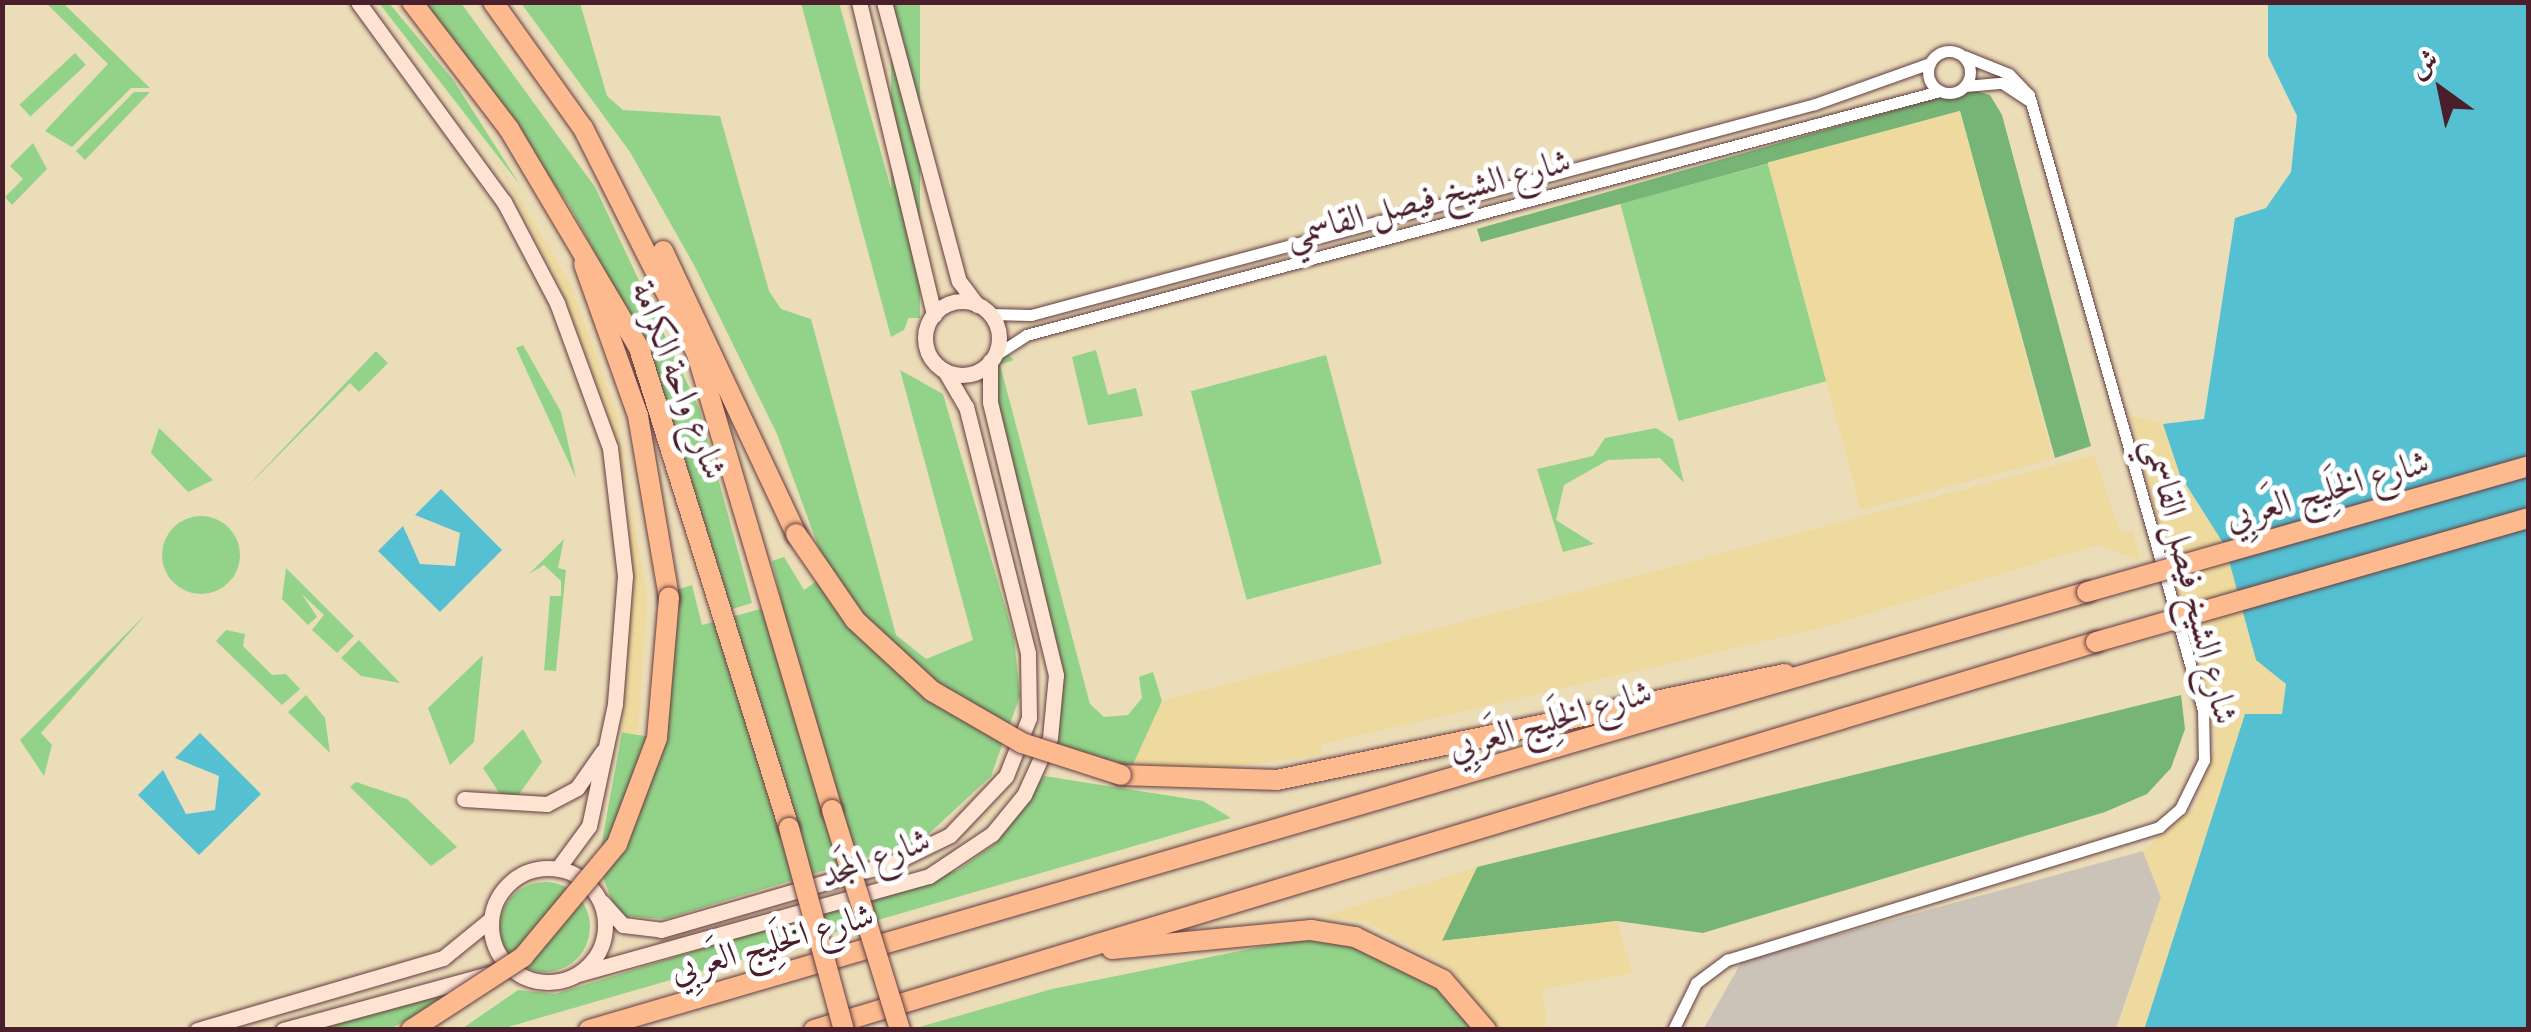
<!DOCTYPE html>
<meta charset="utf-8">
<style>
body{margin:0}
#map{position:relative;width:2531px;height:1032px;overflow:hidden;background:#ecddb9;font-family:"IM FELL Double Pica",Amiri,serif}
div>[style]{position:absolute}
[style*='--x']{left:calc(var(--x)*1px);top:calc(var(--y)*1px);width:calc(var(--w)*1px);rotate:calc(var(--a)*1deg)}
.industrial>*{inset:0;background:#cbc3b8}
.green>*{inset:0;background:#93d389;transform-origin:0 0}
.round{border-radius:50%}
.forest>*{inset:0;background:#76b575}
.sand>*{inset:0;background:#eeda9e;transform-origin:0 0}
.water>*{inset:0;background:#55c0d1}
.roads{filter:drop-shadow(0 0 2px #623c40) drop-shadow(0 0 2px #623c40)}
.street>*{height:11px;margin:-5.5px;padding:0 5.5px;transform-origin:5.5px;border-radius:5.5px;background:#fff}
.street>.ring{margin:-5.5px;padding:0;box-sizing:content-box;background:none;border:11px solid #fff;border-radius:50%}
.secondary>*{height:15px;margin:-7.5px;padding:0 7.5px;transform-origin:7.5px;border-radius:7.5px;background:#fee3d2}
.secondary>.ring{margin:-7.5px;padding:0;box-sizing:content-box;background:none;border:15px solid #fee3d2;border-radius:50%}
.highway>*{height:20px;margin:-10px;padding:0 10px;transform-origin:10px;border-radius:10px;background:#fcba8e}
.bridges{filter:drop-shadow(0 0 2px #623c40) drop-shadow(0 0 2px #623c40)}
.highway-bridge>*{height:20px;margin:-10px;padding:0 10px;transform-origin:10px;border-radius:10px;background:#fcba8e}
span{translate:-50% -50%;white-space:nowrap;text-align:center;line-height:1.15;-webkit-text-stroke:10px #fff;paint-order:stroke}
.street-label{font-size:35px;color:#4a1f2b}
.frame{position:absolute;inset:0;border:5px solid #4a1f2b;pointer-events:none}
.north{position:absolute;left:2391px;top:40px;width:100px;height:100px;-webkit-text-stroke:8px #fff;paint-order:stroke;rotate:327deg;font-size:28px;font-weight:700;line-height:40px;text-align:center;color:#4a1f2b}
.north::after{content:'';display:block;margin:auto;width:35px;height:45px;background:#4a1f2b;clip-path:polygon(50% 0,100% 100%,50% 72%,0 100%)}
</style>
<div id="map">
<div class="industrial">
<div style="clip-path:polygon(2143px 851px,2161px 897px,2116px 1029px,1703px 1030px,1742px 961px)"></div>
</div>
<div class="green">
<div style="clip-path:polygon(46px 3px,63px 3px,150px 88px,131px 88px,72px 147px,45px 131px,108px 64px)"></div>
<div style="clip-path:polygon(379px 3px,389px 3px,454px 81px,520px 185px)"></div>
<div style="clip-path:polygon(421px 3px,461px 3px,595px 187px,699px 408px,752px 603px,729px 610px,610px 280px,568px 203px)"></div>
<div style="clip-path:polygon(521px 3px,580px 3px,607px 96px,623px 110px,720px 116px,769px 291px,781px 309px,811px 319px,896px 635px,926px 659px,973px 640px,900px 370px,943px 394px,1014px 637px,1020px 696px,991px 776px,921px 841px,665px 919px,623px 916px,612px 901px,598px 863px,622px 732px,667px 740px,676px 590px,692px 585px,702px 625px,782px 603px,772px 561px,784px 557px,804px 590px,828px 573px,777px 434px,694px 265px,630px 152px)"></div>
<div style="clip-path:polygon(801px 3px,839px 3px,913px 267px,917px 295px,904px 330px,891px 337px)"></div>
<div style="left:891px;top:3px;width:29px;height:315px"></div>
<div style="left:75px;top:53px;width:16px;height:76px;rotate:47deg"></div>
<div style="clip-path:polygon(134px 92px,150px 92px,85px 160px,76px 151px)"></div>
<div style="clip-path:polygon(33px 143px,47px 169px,12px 205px,5px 197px,23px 179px,10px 166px)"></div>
<div style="left:1768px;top:164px;width:225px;height:153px;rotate:75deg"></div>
<div style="clip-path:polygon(523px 345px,561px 412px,576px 478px,516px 348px)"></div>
<div style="clip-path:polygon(1004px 350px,1014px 360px,1000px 365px,1090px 704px,1104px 717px,1128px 715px,1142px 698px,1139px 677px,1153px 672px,1162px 701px,1133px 765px,1054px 750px,1063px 669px,993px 394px,996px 359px)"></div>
<div style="clip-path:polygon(1096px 350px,1108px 395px,1136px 388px,1143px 416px,1088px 425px,1072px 357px)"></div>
<div style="clip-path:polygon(376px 351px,388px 363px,359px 392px,350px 383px,242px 492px)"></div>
<div style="left:1326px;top:355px;width:216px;height:140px;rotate:75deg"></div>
<div style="clip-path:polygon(159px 428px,213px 480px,188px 492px,151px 453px)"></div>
<div style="clip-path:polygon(1656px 428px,1673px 439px,1684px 483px,1660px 458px,1608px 460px,1564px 485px,1556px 520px,1594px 544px,1563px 552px,1537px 469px,1593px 456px,1605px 438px)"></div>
<div class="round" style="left:162px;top:516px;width:78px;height:78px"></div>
<div style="clip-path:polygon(564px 539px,558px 568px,566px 570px,556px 671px,544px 670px,543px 684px,550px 596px,561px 596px,561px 581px,544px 565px,529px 574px)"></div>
<div style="clip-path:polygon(286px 568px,354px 636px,337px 653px,312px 630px,324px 615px,302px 594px,317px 617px,308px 625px,282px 599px)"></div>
<div style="clip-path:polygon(147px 613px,41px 733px,52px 745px,44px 776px,20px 740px)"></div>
<div style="clip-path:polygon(226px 630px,245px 634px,243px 646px,272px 675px,286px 674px,300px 689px,282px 705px,216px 641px)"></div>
<div style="clip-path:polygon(359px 640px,400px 683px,361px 676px,341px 658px)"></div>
<div style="clip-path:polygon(483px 655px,474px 742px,450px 765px,428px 708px)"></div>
<div style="clip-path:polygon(306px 695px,325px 718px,330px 753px,288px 712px)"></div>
<div style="clip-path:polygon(523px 729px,542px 762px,517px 797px,500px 794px,483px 768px)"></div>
<div style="clip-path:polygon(1044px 776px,1203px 801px,1231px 818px,501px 1029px,460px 1030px,518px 990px,555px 994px,958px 870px,995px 844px)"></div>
<div style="clip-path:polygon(356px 782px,407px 799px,457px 847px,431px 866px,350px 787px)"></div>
<div class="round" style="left:500px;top:882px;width:90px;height:90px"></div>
<div style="clip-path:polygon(1304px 938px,1360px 943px,1442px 980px,1481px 1029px,916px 1028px,1052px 989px)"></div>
<div style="clip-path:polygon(473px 986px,390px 1029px,310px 1030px)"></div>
</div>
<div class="forest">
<div style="clip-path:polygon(1969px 89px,1990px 95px,2002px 115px,2091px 446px,2055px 458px,1960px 111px,1481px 242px,1477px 229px)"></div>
<div style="clip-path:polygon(2181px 695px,2185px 729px,2171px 768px,2147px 794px,2105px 812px,1703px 933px,1617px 921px,1441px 941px,1477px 867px)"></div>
</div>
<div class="sand">
<div style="left:1960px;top:111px;width:360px;height:199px;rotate:75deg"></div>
<div style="clip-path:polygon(494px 154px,571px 286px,616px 413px,647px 598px,638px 735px,622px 732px,630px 502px,608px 413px,561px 289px)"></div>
<div style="clip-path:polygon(2130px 415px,2163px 424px,2180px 475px,2225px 546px,2256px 660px,2286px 684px,2282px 715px,2222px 801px,2144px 1029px,2117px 1030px,2161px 897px,2143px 851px,2197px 805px,2217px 741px)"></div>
<div style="clip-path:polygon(2094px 455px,2121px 535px,2132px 530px,2140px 560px,2097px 545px,1817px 629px,1323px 744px,1320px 755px,1216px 769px,1133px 765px,1162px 701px)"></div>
<div style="clip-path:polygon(1477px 867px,1442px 941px,1617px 921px,1632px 973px,1542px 989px,1547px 1029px,1493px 1029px,1451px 968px,1364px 921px,1320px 917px)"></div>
</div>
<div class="water">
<div style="clip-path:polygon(2268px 3px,2528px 3px,2528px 1029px,2144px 1030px,2245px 714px,2282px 714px,2286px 684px,2256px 660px,2225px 546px,2180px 475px,2163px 424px,2204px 419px,2235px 218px,2266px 208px,2291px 172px,2297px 116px,2268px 56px)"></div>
<div style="clip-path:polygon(441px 489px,502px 550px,440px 612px,378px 551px,403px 526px,420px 564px,455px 566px,460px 533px,415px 515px)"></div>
<div style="clip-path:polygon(200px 733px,261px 794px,199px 855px,138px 795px,163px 770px,186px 814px,215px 810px,219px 776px,175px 758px)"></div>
</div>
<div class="roads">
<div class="street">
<div class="ring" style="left:1928px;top:51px;width:31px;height:31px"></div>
<div style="--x:1965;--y:86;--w:37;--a:-5"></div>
<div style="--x:2002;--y:83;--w:35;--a:33"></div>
<div style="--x:990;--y:314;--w:41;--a:1.4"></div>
<div style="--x:1031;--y:315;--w:812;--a:-15.06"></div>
<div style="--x:1815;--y:104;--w:122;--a:-19.6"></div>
<div style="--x:994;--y:356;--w:38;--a:-33"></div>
<div style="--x:1026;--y:335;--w:946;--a:-14.95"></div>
<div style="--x:1673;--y:1030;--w:52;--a:-63.9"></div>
<div style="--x:1696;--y:983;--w:39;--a:-37"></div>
<div style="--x:1727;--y:960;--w:452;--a:-17.1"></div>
<div style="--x:2159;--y:827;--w:28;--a:-41"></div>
<div style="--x:2180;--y:809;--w:55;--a:-63.9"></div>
<div style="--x:2204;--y:760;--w:50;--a:-91.1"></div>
<div style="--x:2203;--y:710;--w:639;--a:-105.8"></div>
<div style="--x:2029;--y:95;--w:29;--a:-134"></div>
<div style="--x:2009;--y:74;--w:48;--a:-158.2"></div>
</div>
<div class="secondary">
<div style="--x:358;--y:2;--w:248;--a:53.9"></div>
<div style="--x:504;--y:202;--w:114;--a:62.3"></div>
<div style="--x:557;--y:303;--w:154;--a:69.9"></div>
<div style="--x:610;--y:448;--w:129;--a:83.3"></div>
<div style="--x:625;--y:576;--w:128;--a:94.5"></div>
<div style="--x:615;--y:704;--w:125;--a:102"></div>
<div style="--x:589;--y:826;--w:52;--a:126.4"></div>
<div style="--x:859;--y:2;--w:322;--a:76.5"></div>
<div style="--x:884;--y:2;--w:289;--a:75"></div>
<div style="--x:959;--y:281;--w:30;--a:53"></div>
<div class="ring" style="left:925px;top:301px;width:59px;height:59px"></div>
<div style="--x:464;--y:799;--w:83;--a:3.4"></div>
<div style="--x:547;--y:804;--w:34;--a:-28"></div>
<div style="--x:577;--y:788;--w:45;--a:-54.9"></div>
<div class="ring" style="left:491px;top:868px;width:99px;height:99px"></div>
<div style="--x:602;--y:902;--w:31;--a:48"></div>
<div style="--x:623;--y:925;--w:38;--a:7"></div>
<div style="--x:661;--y:930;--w:244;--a:-16.2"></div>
<div style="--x:895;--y:862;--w:61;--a:-26.1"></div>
<div style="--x:950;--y:835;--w:81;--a:-46.5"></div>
<div style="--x:1006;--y:776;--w:62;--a:-68.4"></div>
<div style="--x:1029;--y:718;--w:65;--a:-90.9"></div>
<div style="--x:1028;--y:653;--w:254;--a:-104.1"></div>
<div style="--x:966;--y:407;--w:42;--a:-120.3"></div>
<div style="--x:578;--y:974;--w:364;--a:-15.6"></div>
<div style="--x:929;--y:876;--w:76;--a:-33.7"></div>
<div style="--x:992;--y:834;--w:50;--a:-50.6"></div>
<div style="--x:1024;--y:795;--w:63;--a:-65.5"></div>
<div style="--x:1050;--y:738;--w:63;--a:-84.6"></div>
<div style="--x:1056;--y:675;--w:281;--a:-103.6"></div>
<div style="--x:990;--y:402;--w:41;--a:-90"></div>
<div style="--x:197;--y:1030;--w:256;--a:-16.3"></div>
<div style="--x:443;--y:958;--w:62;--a:-39.1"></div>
<div style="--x:283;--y:1030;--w:221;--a:-15.2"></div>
</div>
<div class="highway">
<div style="--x:412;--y:2;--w:160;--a:52.6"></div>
<div style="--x:509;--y:129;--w:255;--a:59.3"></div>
<div style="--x:639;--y:348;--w:503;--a:72.65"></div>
<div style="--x:493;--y:2;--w:155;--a:54.5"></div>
<div style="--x:583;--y:128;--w:253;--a:63.2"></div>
<div style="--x:697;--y:354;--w:476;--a:73.5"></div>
<div style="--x:663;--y:251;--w:313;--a:64.8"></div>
<div style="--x:584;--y:264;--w:161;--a:70.4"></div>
<div style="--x:638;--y:416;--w:185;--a:80.3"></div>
<div style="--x:1121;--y:775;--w:156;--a:1.8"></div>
<div style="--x:1277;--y:780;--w:519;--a:-11.79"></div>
<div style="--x:1112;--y:949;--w:200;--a:-5.5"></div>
<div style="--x:1311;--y:930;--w:45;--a:9"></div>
<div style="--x:1355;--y:937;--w:98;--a:26"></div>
<div style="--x:1443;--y:980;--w:66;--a:49.3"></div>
<div style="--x:589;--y:1030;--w:1561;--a:-16.3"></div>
<div style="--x:814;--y:1030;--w:1339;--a:-16.84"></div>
</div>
</div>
<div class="bridges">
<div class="highway-bridge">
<div style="--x:796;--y:534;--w:104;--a:55.5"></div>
<div style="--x:855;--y:620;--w:105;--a:42.7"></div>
<div style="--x:932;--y:691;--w:104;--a:30"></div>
<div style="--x:1022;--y:743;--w:104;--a:17.9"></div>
<div style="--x:2087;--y:592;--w:459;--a:-15.9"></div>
<div style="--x:2096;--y:642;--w:449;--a:-16"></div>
<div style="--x:832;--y:810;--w:230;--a:72.8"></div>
<div style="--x:789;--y:828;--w:209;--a:74.8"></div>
<div style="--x:411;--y:1030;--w:134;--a:-33.1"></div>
<div style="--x:523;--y:957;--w:147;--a:-50.2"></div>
<div style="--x:617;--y:844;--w:113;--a:-69.3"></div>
<div style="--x:657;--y:738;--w:141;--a:-85.1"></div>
</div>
</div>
<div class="street-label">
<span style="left:1428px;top:198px;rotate:-15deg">شارع الشيخ فيصل القاسمي</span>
<span style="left:679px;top:380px;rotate:69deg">شارع واحة الكرامة</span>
<span style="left:2327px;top:490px;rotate:-16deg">شارع الخَلِيج العَربِي</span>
<span style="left:2191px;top:581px;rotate:76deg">شارع الشيخ فيصل القاسمي</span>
<span style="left:1550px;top:720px;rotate:-16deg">شارع الخَلِيج العَربِي</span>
<span style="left:875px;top:858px;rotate:-20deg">شارع المَجد</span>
<span style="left:772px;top:943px;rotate:-16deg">شارع الخَلِيج العَربِي</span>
</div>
<div class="frame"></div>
<div class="north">ش</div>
</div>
